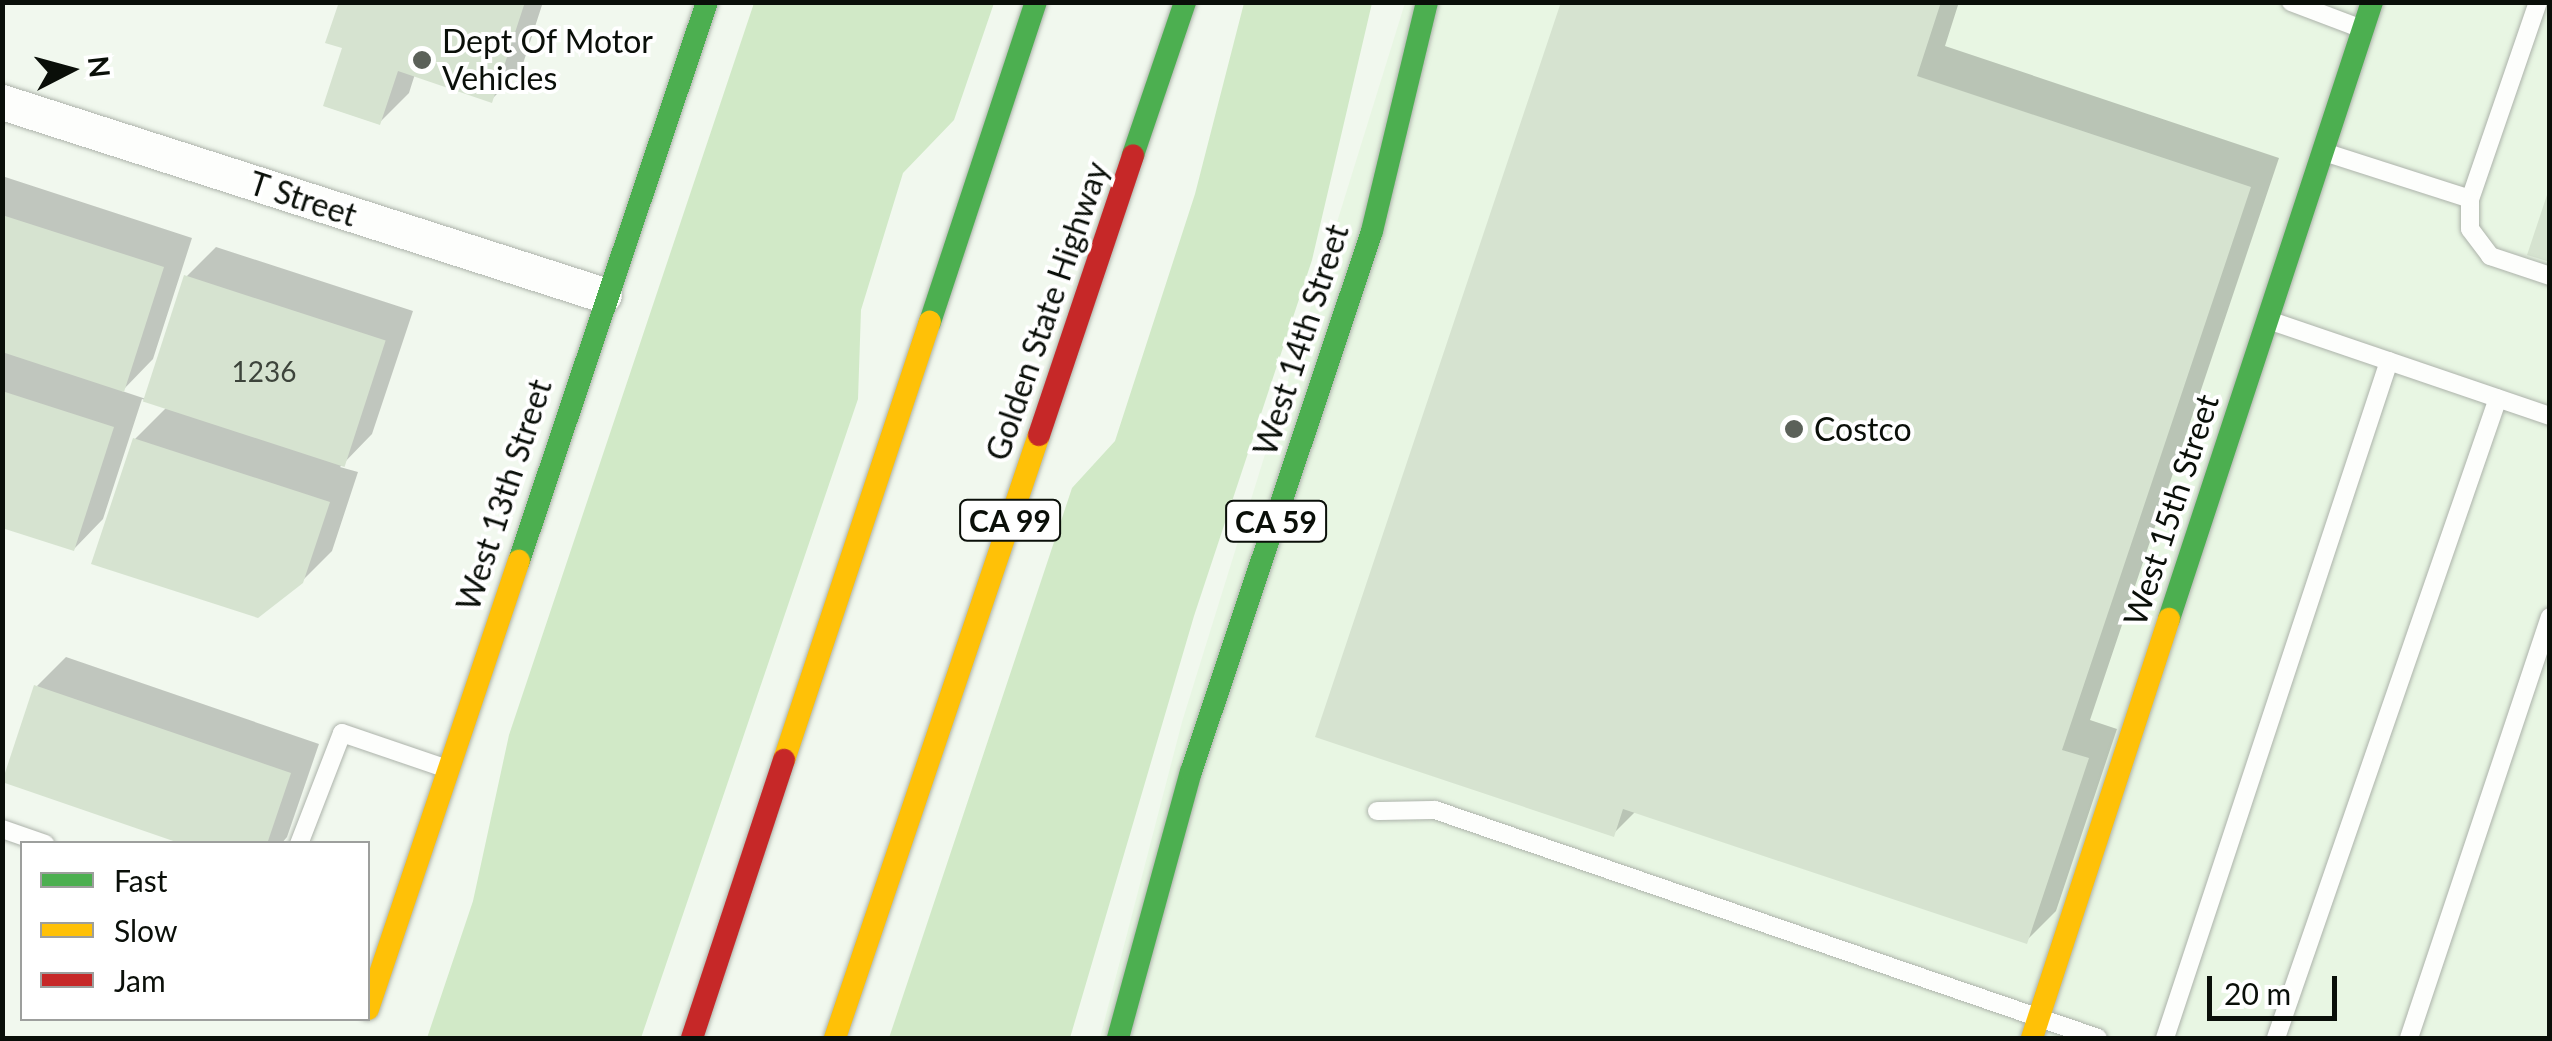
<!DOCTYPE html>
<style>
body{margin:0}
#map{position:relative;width:2552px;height:1041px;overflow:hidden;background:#f1f8ee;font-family:Lato,sans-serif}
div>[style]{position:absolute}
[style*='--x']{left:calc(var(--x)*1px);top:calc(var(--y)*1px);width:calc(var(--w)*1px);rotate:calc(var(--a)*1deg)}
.built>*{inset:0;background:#e8f6e3}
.green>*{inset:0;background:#d1e9c7}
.shadow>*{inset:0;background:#0003}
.building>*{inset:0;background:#d6e3d0;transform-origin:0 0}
.roads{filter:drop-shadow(0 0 2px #adb3ab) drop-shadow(0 0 2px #adb3ab)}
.lane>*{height:18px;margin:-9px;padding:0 9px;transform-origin:9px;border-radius:9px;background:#fdfefc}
.street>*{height:35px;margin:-17.5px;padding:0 17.5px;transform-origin:17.5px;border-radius:17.5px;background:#fdfefc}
.fast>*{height:22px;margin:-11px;padding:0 11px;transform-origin:11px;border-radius:11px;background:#4caf50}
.slow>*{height:22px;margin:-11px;padding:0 11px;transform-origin:11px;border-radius:11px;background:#ffc107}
.jam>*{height:22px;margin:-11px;padding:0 11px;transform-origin:11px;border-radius:11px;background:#c62828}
.dots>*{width:28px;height:28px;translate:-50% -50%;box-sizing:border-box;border:5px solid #fff;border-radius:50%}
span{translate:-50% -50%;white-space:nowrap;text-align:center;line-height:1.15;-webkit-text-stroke:8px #fff;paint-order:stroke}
.number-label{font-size:28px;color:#3d443b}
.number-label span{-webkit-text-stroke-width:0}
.shield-label span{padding:2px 8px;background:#fff;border:2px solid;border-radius:8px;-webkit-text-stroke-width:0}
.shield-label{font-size:30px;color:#0a0f09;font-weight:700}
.poi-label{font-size:32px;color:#0a0f09}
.left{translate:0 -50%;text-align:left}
.street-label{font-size:32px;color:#0a0f09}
.frame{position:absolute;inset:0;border:5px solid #0a0f09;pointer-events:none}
.legend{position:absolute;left:20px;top:841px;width:350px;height:180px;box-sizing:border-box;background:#fff;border:2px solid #9d9f9d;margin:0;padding:12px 18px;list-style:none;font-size:30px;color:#0a0f09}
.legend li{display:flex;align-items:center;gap:20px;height:50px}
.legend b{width:50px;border:2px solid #9d9f9d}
.north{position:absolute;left:20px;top:20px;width:100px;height:100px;-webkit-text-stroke:8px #fff;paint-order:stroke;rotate:84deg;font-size:28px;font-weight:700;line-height:40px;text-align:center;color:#0a0f09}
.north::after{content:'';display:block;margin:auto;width:35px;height:45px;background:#0a0f09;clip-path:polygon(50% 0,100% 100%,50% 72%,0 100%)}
.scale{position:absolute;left:2207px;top:976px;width:130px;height:45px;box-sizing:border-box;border:5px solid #0a0f09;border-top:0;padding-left:12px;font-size:30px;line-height:35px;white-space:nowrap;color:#0a0f09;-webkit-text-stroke:8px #fff;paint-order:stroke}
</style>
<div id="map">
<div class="built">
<div style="clip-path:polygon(1405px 3px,2549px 3px,2549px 1038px,1100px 1038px,1182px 722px)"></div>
</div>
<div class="green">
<div style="clip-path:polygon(754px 3px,994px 3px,954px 120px,903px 173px,861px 310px,858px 399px,641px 1038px,427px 1038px,473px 901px,509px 735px)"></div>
<div style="clip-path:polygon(1244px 3px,1372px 3px,1312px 260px,1194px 616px,1070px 1038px,889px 1038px,1072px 488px,1115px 441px,1195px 194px)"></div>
</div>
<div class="shadow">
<div style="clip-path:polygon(341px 2px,543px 2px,521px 70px,491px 100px,415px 74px,409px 93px,380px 122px,345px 46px)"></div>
<div style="clip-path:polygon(1564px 2px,1959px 2px,1945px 46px,2279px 158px,2090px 720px,2117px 729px,2056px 911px,2026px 941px,1637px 810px,1613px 834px)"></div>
<div style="clip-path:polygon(2px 176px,192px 238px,153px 359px,122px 391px,146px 399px,186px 277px,216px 247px,413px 311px,372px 434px,340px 467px,358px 472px,332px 551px,302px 581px,135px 439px,167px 407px,142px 399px,103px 519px,74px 549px,2px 526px)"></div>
<div style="clip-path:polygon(66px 657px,319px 744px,287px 837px,281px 844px,190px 844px,37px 686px)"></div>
</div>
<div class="building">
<div style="clip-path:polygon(339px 2px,525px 2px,492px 103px,398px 71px,380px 125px,323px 106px,342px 48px,325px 43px)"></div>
<div style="clip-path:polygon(1561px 2px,1941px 2px,1917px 76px,2251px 187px,2062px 750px,2089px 758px,2027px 944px,1623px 809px,1614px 837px,1315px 737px)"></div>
<div style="clip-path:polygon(2549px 189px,2550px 189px,2550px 262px,2527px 255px)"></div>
<div style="clip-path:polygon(2px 215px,164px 267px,124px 392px,2px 352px)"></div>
<div style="left:184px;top:275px;width:212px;height:133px;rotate:18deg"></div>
<div style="clip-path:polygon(2px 391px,114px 427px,74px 551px,2px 528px)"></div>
<div style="clip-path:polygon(133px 438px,330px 502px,303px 583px,258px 618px,91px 564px)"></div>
<div style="clip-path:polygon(34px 685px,291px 773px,267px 844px,182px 844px,2px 782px)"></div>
</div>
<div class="roads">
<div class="lane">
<div style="--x:2291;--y:2;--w:76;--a:20.8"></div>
<div style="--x:2538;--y:2;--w:208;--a:109"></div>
<div style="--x:2470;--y:199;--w:30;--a:90"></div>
<div style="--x:2470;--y:229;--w:34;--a:53"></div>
<div style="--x:2490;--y:256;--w:63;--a:18.4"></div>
<div style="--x:2324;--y:152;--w:153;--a:17.8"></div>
<div style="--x:2268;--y:320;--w:298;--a:18.8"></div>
<div style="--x:1377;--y:811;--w:58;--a:-1"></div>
<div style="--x:1435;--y:810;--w:701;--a:18.98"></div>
<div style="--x:2;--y:829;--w:46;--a:19.2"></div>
<div style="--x:299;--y:844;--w:119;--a:-68.8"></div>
<div style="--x:342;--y:733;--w:106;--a:18.8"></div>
<div style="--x:2165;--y:1038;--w:713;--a:-71.69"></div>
<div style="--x:2276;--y:1038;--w:677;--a:-70.87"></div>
<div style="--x:2409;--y:1038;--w:444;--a:-71.5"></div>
</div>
<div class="street">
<div style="--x:2;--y:102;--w:632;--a:17.78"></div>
</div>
<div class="fast">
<div style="--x:1133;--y:155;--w:162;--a:-71.2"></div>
<div style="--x:930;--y:322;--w:337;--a:-71.7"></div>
<div style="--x:519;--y:561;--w:590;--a:-71.41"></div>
<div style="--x:2169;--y:619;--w:650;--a:-71.79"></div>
<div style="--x:1118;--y:1038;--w:276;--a:-74.7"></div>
<div style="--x:1191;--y:772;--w:570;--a:-71.5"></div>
<div style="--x:1372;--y:231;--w:236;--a:-76.5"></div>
</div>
<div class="slow">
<div style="--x:784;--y:760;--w:462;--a:-71.6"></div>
<div style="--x:368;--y:1009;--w:473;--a:-71.4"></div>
<div style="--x:835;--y:1038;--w:637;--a:-71.31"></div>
<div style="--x:2032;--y:1038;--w:441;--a:-71.9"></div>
</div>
<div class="jam">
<div style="--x:1039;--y:435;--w:295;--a:-71.4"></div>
<div style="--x:692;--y:1038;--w:293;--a:-71.7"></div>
</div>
</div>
<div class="dots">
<div style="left:422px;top:60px;background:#5b6159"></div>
<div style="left:1794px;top:429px;background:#5b6159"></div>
</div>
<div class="number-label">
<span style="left:264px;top:371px">1236</span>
</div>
<div class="shield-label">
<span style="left:1010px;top:520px">CA 99</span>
<span style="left:1276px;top:521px">CA 59</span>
</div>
<div class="poi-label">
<span class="left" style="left:442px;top:60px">Dept Of Motor<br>Vehicles</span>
<span class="left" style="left:1814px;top:429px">Costco</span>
</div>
<div class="street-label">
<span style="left:303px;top:199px;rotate:18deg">T Street</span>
<span style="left:1047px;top:311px;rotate:-71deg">Golden State Highway</span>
<span style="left:1301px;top:340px;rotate:-72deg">West 14th Street</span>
<span style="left:504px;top:495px;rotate:-72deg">West 13th Street</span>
<span style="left:2171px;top:510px;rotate:-72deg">West 15th Street</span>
</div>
<div class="frame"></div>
<ul class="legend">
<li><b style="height:12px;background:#4caf50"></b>Fast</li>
<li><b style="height:12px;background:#ffc107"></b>Slow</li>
<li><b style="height:12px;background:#c62828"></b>Jam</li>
</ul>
<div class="north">N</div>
<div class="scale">20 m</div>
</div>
